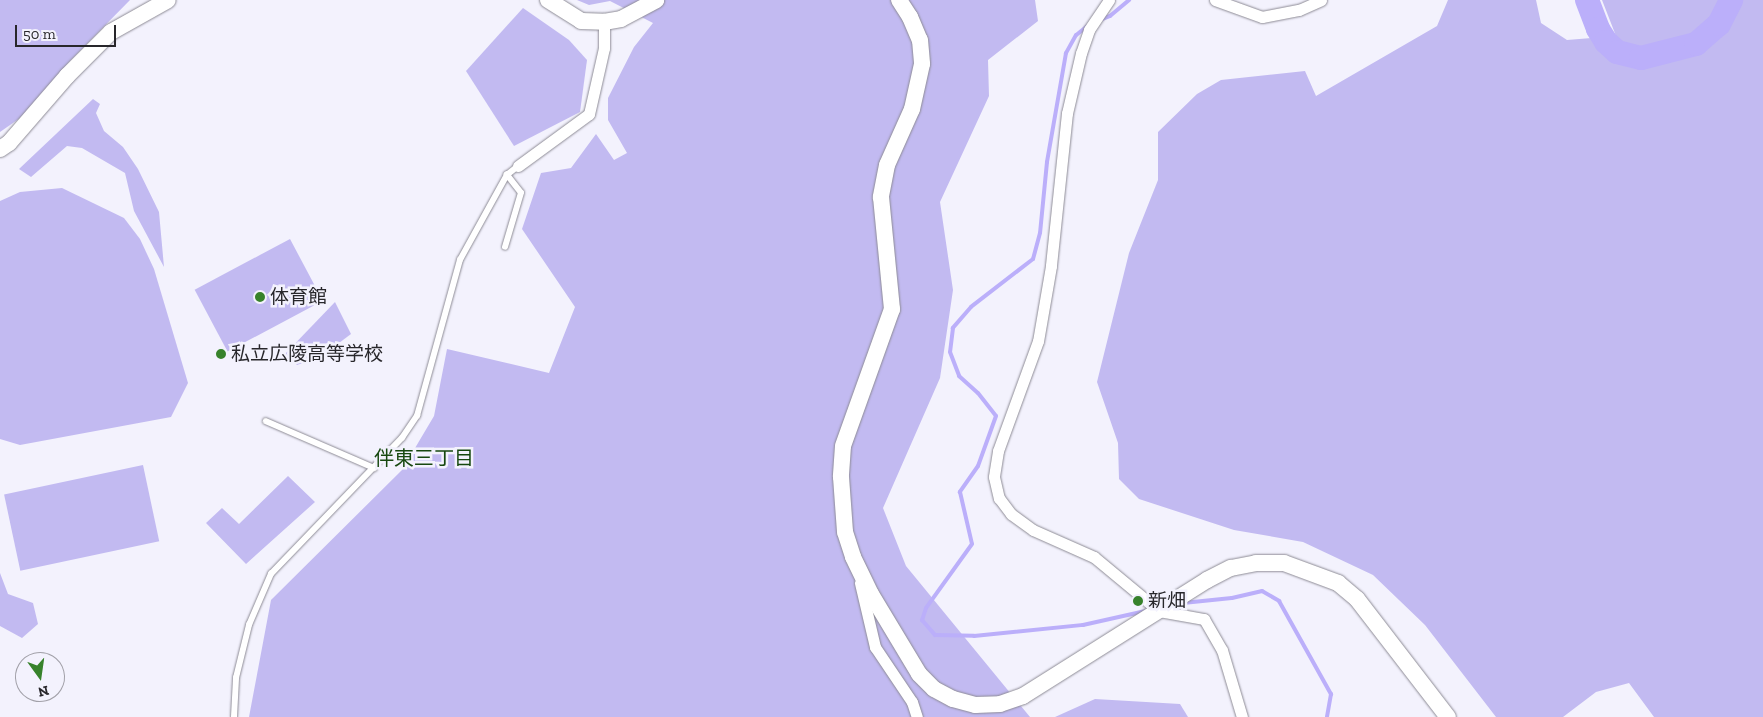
<!DOCTYPE html>
<meta charset="utf-8">
<style>
body{margin:0}
#map{position:relative;width:1763px;height:717px;overflow:hidden;background:#f3f2fd;font-family:"Zilla Slab","Noto Sans JP",serif}
div>[style]{position:absolute}
[style*='--x']{left:calc(var(--x)*1px);top:calc(var(--y)*1px);width:calc(var(--w)*1px);rotate:calc(var(--a)*1deg)}
.green>*{inset:0;background:#c2baf1;transform-origin:0 0}
.stream>*{height:4px;margin:-2px;padding:0 2px;transform-origin:2px;border-radius:2px;background:#bbaffa}
.river>*{height:24px;margin:-12px;padding:0 12px;transform-origin:12px;border-radius:12px;background:#bbaffa}
.roads{filter:drop-shadow(0 0 1px #8d8b95) drop-shadow(0 0 1px #8d8b95)}
.lane>*{height:5.5px;margin:-2.75px;padding:0 2.75px;transform-origin:2.75px;border-radius:2.75px;background:#fff}
.street>*{height:11px;margin:-5.5px;padding:0 5.5px;transform-origin:5.5px;border-radius:5.5px;background:#fff}
.secondary>*{height:16px;margin:-8px;padding:0 8px;transform-origin:8px;border-radius:8px;background:#fff}
.dots>*{width:14px;height:14px;translate:-50% -50%;box-sizing:border-box;border:2px solid #f3f2fd;border-radius:50%}
span{translate:-50% -50%;white-space:nowrap;text-align:center;line-height:1.15;-webkit-text-stroke:5px #f3f2fd;paint-order:stroke}
.poi-label{font-size:19px;color:#28272b}
.left{translate:0 -50%;text-align:left}
.neighbourhood-label{font-size:20px;color:#174810}
.north{position:absolute;left:15px;top:652px;width:50px;height:50px;box-sizing:border-box;background:#f3f2fd;border:1px solid #a2a1a9;border-radius:50%;rotate:166deg;font-size:14px;font-weight:700;line-height:20px;text-align:center;color:#28272b}
.north::after{content:'';display:block;margin:auto;width:18px;height:22px;background:#37822b;clip-path:polygon(50% 0,100% 100%,50% 72%,0 100%)}
.scale{position:absolute;left:15px;top:25px;width:101px;height:22px;box-sizing:border-box;border:2px solid #28272b;border-top:0;padding-left:6px;font-size:15px;line-height:18px;white-space:nowrap;color:#28272b;-webkit-text-stroke:4px #f3f2fd;paint-order:stroke}
</style>
<div id="map">
<div class="green">
<div style="clip-path:polygon(0 0,130px 0,69px 62px,23px 116px,0 132px)"></div>
<div style="clip-path:polygon(577px 0,1035px 0,1038px 21px,988px 60px,989px 96px,940px 202px,953px 290px,940px 378px,883px 508px,906px 566px,1030px 717px,249px 717px,271px 600px,402px 470px,434px 416px,447px 349px,549px 373px,575px 307px,522px 229px,541px 173px,571px 168px,596px 134px,614px 160px,627px 153px,608px 120px,608px 98px,634px 47px,653px 23px,610px 1px,589px 5px)"></div>
<div style="clip-path:polygon(1448px 0,1536px 0,1541px 23px,1567px 40px,1616px 36px,1602px 0,1763px 0,1763px 717px,1654px 717px,1629px 683px,1596px 692px,1563px 717px,1496px 717px,1425px 625px,1373px 575px,1303px 542px,1234px 530px,1139px 499px,1119px 479px,1118px 443px,1097px 382px,1129px 253px,1158px 180px,1158px 132px,1197px 94px,1221px 80px,1305px 71px,1316px 96px,1437px 26px)"></div>
<div style="clip-path:polygon(523px 8px,569px 40px,587px 60px,580px 112px,514px 146px,466px 71px)"></div>
<div style="clip-path:polygon(93px 99px,100px 104px,96px 113px,104px 131px,123px 147px,138px 169px,159px 212px,164px 267px,134px 211px,125px 173px,82px 148px,67px 146px,31px 177px,19px 169px)"></div>
<div style="clip-path:polygon(62px 188px,124px 218px,140px 239px,154px 269px,188px 383px,171px 417px,20px 445px,0 439px,0 201px,20px 192px)"></div>
<div style="left:290px;top:239px;width:70px;height:108px;rotate:62deg"></div>
<div style="clip-path:polygon(335px 302px,351px 334px,323px 355px,297px 365px,285px 354px)"></div>
<div style="left:143px;top:465px;width:78px;height:142px;rotate:78deg"></div>
<div style="clip-path:polygon(288px 476px,315px 502px,246px 564px,206px 523px,222px 508px,239px 524px)"></div>
<div style="clip-path:polygon(0 573px,8px 594px,33px 603px,38px 624px,22px 638px,0 626px)"></div>
<div style="clip-path:polygon(1095px 699px,1180px 704px,1188px 717px,1055px 717px)"></div>
</div>
<div class="stream">
<div style="--x:1100;--y:20;--w:11;--a:-22"></div>
<div style="--x:1110;--y:16;--w:25;--a:-40"></div>
<div style="--x:1091;--y:23;--w:19;--a:141"></div>
<div style="--x:1076;--y:35;--w:21;--a:119"></div>
<div style="--x:1066;--y:53;--w:111;--a:99.9"></div>
<div style="--x:1047;--y:162;--w:71;--a:95.6"></div>
<div style="--x:1040;--y:233;--w:27;--a:105"></div>
<div style="--x:1033;--y:259;--w:78;--a:142.3"></div>
<div style="--x:971;--y:307;--w:28;--a:131"></div>
<div style="--x:953;--y:328;--w:24;--a:97"></div>
<div style="--x:950;--y:352;--w:26;--a:69"></div>
<div style="--x:959;--y:376;--w:25;--a:42"></div>
<div style="--x:978;--y:393;--w:29;--a:52"></div>
<div style="--x:996;--y:416;--w:53;--a:109.8"></div>
<div style="--x:978;--y:466;--w:32;--a:125"></div>
<div style="--x:960;--y:492;--w:53;--a:77"></div>
<div style="--x:972;--y:544;--w:79;--a:125.7"></div>
<div style="--x:926;--y:608;--w:13;--a:108"></div>
<div style="--x:922;--y:620;--w:20;--a:49"></div>
<div style="--x:935;--y:635;--w:39;--a:1"></div>
<div style="--x:974;--y:636;--w:110;--a:-5.8"></div>
<div style="--x:1083;--y:625;--w:64;--a:-12.7"></div>
<div style="--x:1183;--y:603;--w:49;--a:-5.8"></div>
<div style="--x:1232;--y:598;--w:31;--a:-13"></div>
<div style="--x:1262;--y:591;--w:20;--a:30"></div>
<div style="--x:1279;--y:601;--w:107;--a:60.8"></div>
<div style="--x:1331;--y:694;--w:23;--a:100"></div>
</div>
<div class="river">
<div style="--x:1587;--y:0;--w:31;--a:69"></div>
<div style="--x:1598;--y:29;--w:15;--a:58"></div>
<div style="--x:1606;--y:42;--w:15;--a:42"></div>
<div style="--x:1617;--y:52;--w:25;--a:14"></div>
<div style="--x:1641;--y:58;--w:57;--a:-14.3"></div>
<div style="--x:1696;--y:44;--w:30;--a:-41"></div>
<div style="--x:1719;--y:24;--w:27;--a:-63"></div>
</div>
<div class="roads">
<div class="lane">
<div style="--x:505;--y:247;--w:56;--a:-73.5"></div>
<div style="--x:521;--y:193;--w:23;--a:-128"></div>
<div style="--x:266;--y:421;--w:118;--a:23.5"></div>
<div style="--x:234;--y:717;--w:39;--a:-87"></div>
<div style="--x:236;--y:678;--w:55;--a:-76.2"></div>
<div style="--x:249;--y:625;--w:56;--a:-66.7"></div>
<div style="--x:271;--y:574;--w:189;--a:-46.1"></div>
<div style="--x:402;--y:438;--w:27;--a:-56"></div>
<div style="--x:417;--y:416;--w:162;--a:-74.6"></div>
<div style="--x:460;--y:260;--w:97;--a:-61.1"></div>
<div style="--x:507;--y:175;--w:14;--a:-39"></div>
</div>
<div class="street">
<div style="--x:1109;--y:0;--w:36;--a:124"></div>
<div style="--x:1089;--y:30;--w:24;--a:109"></div>
<div style="--x:1081;--y:53;--w:62;--a:103.1"></div>
<div style="--x:1067;--y:113;--w:154;--a:96"></div>
<div style="--x:1051;--y:266;--w:76;--a:99.8"></div>
<div style="--x:1038;--y:341;--w:117;--a:110"></div>
<div style="--x:998;--y:451;--w:26;--a:99"></div>
<div style="--x:994;--y:477;--w:22;--a:77"></div>
<div style="--x:999;--y:498;--w:20;--a:53"></div>
<div style="--x:1011;--y:514;--w:27;--a:36"></div>
<div style="--x:1033;--y:530;--w:67;--a:23.9"></div>
<div style="--x:1094;--y:557;--w:85;--a:39.7"></div>
<div style="--x:1159;--y:611;--w:46;--a:10.1"></div>
<div style="--x:1204;--y:619;--w:36;--a:60"></div>
<div style="--x:1222;--y:650;--w:70;--a:73.4"></div>
<div style="--x:1215;--y:0;--w:50;--a:19.9"></div>
<div style="--x:1262;--y:17;--w:38;--a:-11"></div>
<div style="--x:1299;--y:10;--w:24;--a:-24"></div>
<div style="--x:518;--y:166;--w:88;--a:-36.2"></div>
<div style="--x:589;--y:114;--w:68;--a:-77.2"></div>
<div style="--x:604;--y:48;--w:26;--a:-90"></div>
<div style="--x:860;--y:583;--w:66;--a:76.8"></div>
<div style="--x:875;--y:647;--w:66;--a:56.1"></div>
<div style="--x:912;--y:702;--w:16;--a:72"></div>
</div>
<div class="secondary">
<div style="--x:548;--y:0;--w:39;--a:32"></div>
<div style="--x:581;--y:21;--w:23;--a:2"></div>
<div style="--x:604;--y:22;--w:17;--a:-10"></div>
<div style="--x:621;--y:19;--w:40;--a:-28"></div>
<div style="--x:899;--y:0;--w:20;--a:57"></div>
<div style="--x:910;--y:17;--w:25;--a:67"></div>
<div style="--x:920;--y:40;--w:24;--a:85"></div>
<div style="--x:922;--y:64;--w:46;--a:102.5"></div>
<div style="--x:912;--y:109;--w:61;--a:114.1"></div>
<div style="--x:887;--y:165;--w:33;--a:101"></div>
<div style="--x:881;--y:197;--w:113;--a:84.4"></div>
<div style="--x:892;--y:309;--w:145;--a:109.7"></div>
<div style="--x:843;--y:446;--w:31;--a:94"></div>
<div style="--x:841;--y:477;--w:55;--a:85.8"></div>
<div style="--x:845;--y:532;--w:26;--a:72"></div>
<div style="--x:853;--y:557;--w:41;--a:64.1"></div>
<div style="--x:871;--y:594;--w:93;--a:59"></div>
<div style="--x:919;--y:674;--w:21;--a:45"></div>
<div style="--x:934;--y:689;--w:21;--a:28"></div>
<div style="--x:953;--y:699;--w:23;--a:15"></div>
<div style="--x:975;--y:705;--w:25;--a:-2"></div>
<div style="--x:1000;--y:704;--w:24;--a:-19"></div>
<div style="--x:1023;--y:696;--w:218;--a:-32.2"></div>
<div style="--x:1207;--y:580;--w:27;--a:-27"></div>
<div style="--x:1231;--y:568;--w:25;--a:-11"></div>
<div style="--x:1256;--y:563;--w:28;--a:0"></div>
<div style="--x:1284;--y:563;--w:58;--a:20.3"></div>
<div style="--x:1338;--y:583;--w:25;--a:40"></div>
<div style="--x:1357;--y:599;--w:149;--a:52.4"></div>
<div style="--x:0;--y:149;--w:11;--a:-34"></div>
<div style="--x:9;--y:143;--w:89;--a:-49.1"></div>
<div style="--x:67;--y:76;--w:62;--a:-45"></div>
<div style="--x:111;--y:32;--w:65;--a:-29.3"></div>
</div>
</div>
<div class="dots">
<div style="left:260px;top:297px;background:#37822b"></div>
<div style="left:221px;top:354px;background:#37822b"></div>
<div style="left:1138px;top:601px;background:#37822b"></div>
</div>
<div class="poi-label">
<span class="left" style="left:270px;top:297px">体育館</span>
<span class="left" style="left:231px;top:354px">私立広陵高等学校</span>
<span class="left" style="left:1148px;top:601px">新畑</span>
</div>
<div class="neighbourhood-label">
<span style="left:424px;top:458px">伴東三丁目</span>
</div>
<div class="north">N</div>
<div class="scale">50 m</div>
</div>
